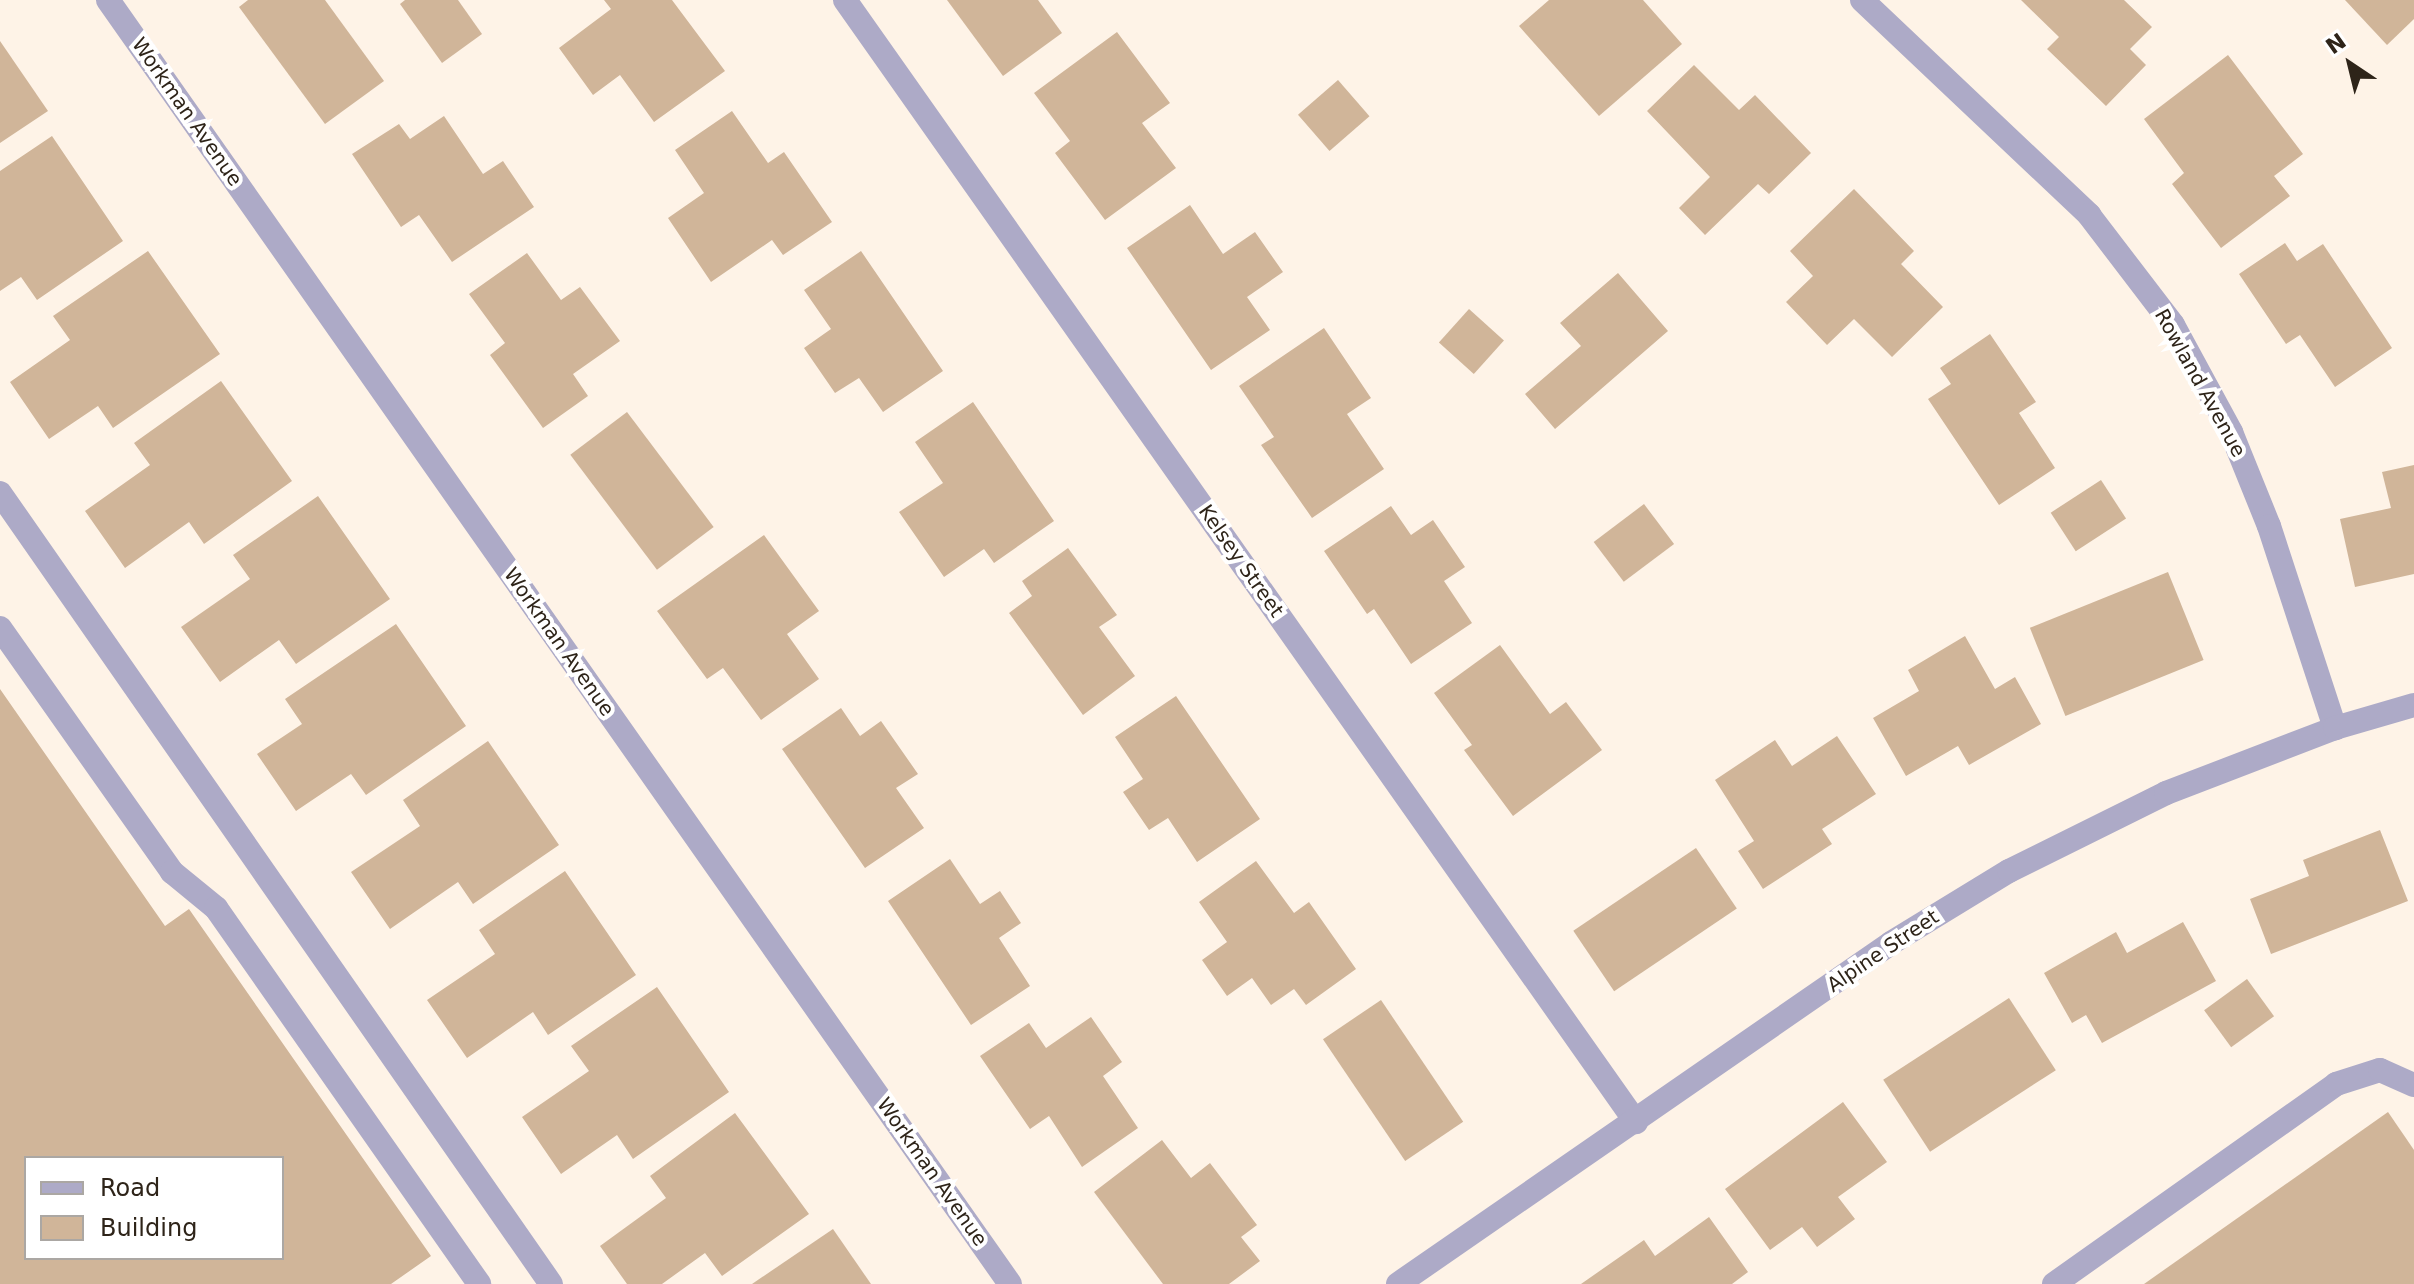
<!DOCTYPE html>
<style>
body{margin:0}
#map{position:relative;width:2414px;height:1284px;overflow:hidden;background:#fef3e7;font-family:"DejaVu Sans",sans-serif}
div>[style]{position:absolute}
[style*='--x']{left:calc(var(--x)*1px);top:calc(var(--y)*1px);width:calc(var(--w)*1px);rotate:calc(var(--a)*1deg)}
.building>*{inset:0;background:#d0b599;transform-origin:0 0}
.service>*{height:24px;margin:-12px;padding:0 12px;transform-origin:12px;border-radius:12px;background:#adaac7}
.minor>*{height:24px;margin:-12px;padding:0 12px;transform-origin:12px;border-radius:12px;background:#adaac7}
span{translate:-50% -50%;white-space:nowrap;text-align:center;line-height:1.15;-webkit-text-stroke:8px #fff;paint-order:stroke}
.street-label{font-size:20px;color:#2e2419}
.legend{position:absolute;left:24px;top:1156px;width:260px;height:104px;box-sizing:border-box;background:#fff;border:2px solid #aba7a3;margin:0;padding:10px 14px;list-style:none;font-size:24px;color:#2e2419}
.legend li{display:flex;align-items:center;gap:16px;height:40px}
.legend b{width:40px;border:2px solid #aba7a3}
.north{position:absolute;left:2310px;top:24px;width:80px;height:80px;-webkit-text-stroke:6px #fff;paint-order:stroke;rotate:325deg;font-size:22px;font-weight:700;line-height:32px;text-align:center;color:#2e2419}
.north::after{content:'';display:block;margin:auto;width:28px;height:36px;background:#2e2419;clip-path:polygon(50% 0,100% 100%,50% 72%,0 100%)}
</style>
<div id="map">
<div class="building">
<div style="clip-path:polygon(248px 0,325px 0,384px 81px,325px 124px,239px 7px)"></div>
<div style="clip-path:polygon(405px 0,458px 0,482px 34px,442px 63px,400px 4px)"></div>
<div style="clip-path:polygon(604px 0,672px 0,725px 71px,654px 122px,620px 75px,593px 95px,559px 48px,611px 9px)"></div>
<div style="clip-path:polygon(947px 0,1038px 0,1062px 33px,1003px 76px)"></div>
<div style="clip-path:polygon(1549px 0,1643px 0,1682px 44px,1599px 116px,1519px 26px)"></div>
<div style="clip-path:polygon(2021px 0,2124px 0,2152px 27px,2130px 49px,2146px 65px,2106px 106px,2047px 49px,2059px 37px)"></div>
<div style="clip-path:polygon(2345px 0,2414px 0,2414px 19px,2387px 45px)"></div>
<div style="clip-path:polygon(1117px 32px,1170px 103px,1142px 123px,1176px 168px,1105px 220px,1055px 153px,1070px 141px,1034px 93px)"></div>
<div style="clip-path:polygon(0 41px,48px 111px,0 143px)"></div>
<div style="clip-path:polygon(2228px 55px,2303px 154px,2274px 176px,2290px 196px,2221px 248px,2172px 184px,2184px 173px,2144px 119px)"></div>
<div style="clip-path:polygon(1694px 65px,1739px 110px,1755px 95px,1811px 153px,1769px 194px,1758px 184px,1705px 235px,1679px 208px,1710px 177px,1647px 111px)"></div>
<div style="left:1338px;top:80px;width:48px;height:53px;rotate:49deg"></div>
<div style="clip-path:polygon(732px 111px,768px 163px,784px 152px,832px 222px,783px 255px,772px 240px,711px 282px,668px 218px,704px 193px,675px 150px)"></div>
<div style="clip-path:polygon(444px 116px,483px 174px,503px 161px,534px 207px,452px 262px,419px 215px,401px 227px,352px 154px,399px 124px,410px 139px)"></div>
<div style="clip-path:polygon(52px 136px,123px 241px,37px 300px,21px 277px,0 291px,0 171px)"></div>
<div style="clip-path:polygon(1854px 189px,1914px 251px,1901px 264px,1943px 307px,1892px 357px,1854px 319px,1827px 345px,1786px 302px,1813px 276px,1790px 251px)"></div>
<div style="clip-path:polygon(1190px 205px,1223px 254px,1255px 232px,1283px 272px,1247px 297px,1270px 330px,1211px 370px,1127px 248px)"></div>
<div style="clip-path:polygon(2285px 243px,2297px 261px,2323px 244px,2392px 348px,2335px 387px,2300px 335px,2286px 344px,2239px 274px)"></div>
<div style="clip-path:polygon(148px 251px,220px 354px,113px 428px,98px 406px,49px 439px,10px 382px,70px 340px,53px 316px)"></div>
<div style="clip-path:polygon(861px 251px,943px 371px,883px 412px,859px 378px,835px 393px,804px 348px,831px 329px,804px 290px)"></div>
<div style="clip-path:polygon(527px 253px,561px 300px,580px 287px,620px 341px,573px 374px,588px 396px,543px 428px,490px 355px,505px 343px,469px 294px)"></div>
<div style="clip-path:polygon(1618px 273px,1668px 331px,1555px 429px,1525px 394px,1581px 346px,1560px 323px)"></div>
<div style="left:1469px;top:309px;width:47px;height:45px;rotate:42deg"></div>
<div style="clip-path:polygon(1324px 328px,1371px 398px,1347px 414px,1384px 469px,1312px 518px,1261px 445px,1274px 437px,1239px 386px)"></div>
<div style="clip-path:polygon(1990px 334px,2036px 402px,2019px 413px,2055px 468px,1999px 505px,1928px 399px,1951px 384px,1940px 368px)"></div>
<div style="clip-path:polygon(221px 381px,292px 481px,204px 544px,189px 522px,125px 568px,85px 511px,150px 465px,134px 443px)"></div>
<div style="clip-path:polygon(973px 402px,1054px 521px,994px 563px,984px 549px,944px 577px,899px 512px,943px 483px,915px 442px)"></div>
<div style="left:627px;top:412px;width:144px;height:71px;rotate:53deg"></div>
<div style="clip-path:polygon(2414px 465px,2414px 574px,2355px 587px,2340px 519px,2391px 508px,2382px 472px)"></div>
<div style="left:2101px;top:480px;width:46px;height:60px;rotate:57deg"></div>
<div style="clip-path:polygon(318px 496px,390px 599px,296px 664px,279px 640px,220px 682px,181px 627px,250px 579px,233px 555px)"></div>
<div style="left:1644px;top:504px;width:50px;height:63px;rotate:53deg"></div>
<div style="clip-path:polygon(1391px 506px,1411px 535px,1433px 520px,1465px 567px,1444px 581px,1472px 623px,1411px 664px,1374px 609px,1367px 614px,1324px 551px)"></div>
<div style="clip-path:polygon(764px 535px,819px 611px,787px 634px,819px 679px,761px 720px,723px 668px,707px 679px,657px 611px)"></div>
<div style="clip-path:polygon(1068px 548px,1117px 615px,1099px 627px,1135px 676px,1083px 715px,1009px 613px,1032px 596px,1022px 581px)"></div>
<div style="left:2168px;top:572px;width:95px;height:149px;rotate:68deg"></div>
<div style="clip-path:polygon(396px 624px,466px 726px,366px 795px,351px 774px,296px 811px,257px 754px,302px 724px,285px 699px)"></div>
<div style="clip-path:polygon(1965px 636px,1995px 689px,2015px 677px,2041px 724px,1969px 765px,1958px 746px,1906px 776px,1873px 718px,1919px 691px,1908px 670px)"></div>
<div style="clip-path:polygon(1500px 645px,1550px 714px,1566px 702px,1602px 750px,1513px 816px,1464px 750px,1472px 745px,1434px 693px)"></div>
<div style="clip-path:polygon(evenodd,0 689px,165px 926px,189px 909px,431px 1256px,391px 1284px,0 1284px,0 689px,26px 1158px,282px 1158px,282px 1258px,26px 1258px,26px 1158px)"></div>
<div style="clip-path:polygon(1176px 696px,1260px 819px,1197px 862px,1168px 818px,1149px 830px,1123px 792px,1143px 779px,1115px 737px)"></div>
<div style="clip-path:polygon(841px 708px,860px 736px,881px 721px,918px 774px,896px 788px,924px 828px,865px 868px,782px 749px)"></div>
<div style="clip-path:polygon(1837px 736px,1876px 794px,1822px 829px,1832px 844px,1763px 889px,1738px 851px,1754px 841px,1715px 780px,1775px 740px,1792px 766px)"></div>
<div style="clip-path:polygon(488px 741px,559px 845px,473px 904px,458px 882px,390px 929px,351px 872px,420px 826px,403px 800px)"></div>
<div style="clip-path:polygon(2380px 830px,2408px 901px,2271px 954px,2250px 899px,2309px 876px,2303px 860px)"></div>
<div style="left:1696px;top:848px;width:73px;height:148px;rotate:56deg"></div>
<div style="clip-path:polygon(950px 859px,980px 904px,1000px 891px,1021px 923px,999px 938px,1030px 986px,971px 1025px,888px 901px)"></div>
<div style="clip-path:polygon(1256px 861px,1294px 913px,1309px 902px,1356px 969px,1306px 1005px,1294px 989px,1271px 1005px,1252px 978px,1227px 996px,1202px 960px,1227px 942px,1199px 902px)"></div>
<div style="clip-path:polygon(565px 871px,636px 975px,548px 1035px,533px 1012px,467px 1058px,427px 1000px,495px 954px,479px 930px)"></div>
<div style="clip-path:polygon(2183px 922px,2216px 981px,2102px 1043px,2086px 1015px,2072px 1023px,2044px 973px,2116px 932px,2127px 953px)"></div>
<div style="left:2247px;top:979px;width:46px;height:53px;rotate:54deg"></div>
<div style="clip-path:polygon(657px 987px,729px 1092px,633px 1159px,617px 1135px,561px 1174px,522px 1117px,589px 1071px,571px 1046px)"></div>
<div style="left:2009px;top:998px;width:86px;height:150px;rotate:57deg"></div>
<div style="left:1381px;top:1000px;width:147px;height:70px;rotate:56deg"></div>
<div style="clip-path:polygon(1091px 1017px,1122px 1062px,1103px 1076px,1138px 1128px,1082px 1167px,1049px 1116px,1030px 1129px,980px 1056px,1029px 1023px,1046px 1048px)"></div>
<div style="clip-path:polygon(1843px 1102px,1887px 1162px,1838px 1197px,1855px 1219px,1817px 1247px,1802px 1227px,1770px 1250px,1725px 1189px)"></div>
<div style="clip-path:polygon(2388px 1112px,2414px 1150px,2414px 1284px,2144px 1284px)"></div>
<div style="clip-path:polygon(735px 1113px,809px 1214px,722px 1276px,705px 1253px,662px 1284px,627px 1284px,600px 1246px,666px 1198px,650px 1176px)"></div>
<div style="clip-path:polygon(1162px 1140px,1191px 1178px,1210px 1163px,1257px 1225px,1241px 1237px,1260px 1261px,1229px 1284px,1163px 1284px,1094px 1192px)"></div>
<div style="clip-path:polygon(1709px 1217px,1748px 1272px,1732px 1284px,1581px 1284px,1644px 1240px,1655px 1256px)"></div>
<div style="clip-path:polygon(833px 1229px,871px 1284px,752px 1284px)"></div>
</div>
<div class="service">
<div style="--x:0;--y:493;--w:964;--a:55.14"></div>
<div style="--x:0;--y:628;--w:299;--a:54.8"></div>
<div style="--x:172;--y:872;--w:57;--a:39.3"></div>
<div style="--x:216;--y:908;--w:459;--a:55"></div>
<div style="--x:2054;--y:1284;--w:346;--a:-35.3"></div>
<div style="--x:2336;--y:1084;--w:46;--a:-17.7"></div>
<div style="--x:2380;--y:1070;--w:37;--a:24"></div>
</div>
<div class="minor">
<div style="--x:108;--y:0;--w:1569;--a:54.91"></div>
<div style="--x:845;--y:0;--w:1373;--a:54.82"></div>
<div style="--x:1862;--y:0;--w:313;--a:43.4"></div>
<div style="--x:2089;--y:215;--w:138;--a:52.6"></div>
<div style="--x:2173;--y:325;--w:122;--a:61.5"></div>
<div style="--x:2231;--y:432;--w:101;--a:68"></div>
<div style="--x:2269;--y:526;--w:213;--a:71.9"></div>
<div style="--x:1398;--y:1284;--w:599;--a:-34.67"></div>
<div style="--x:1891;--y:943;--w:138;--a:-31.4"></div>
<div style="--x:2009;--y:871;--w:175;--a:-26.4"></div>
<div style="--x:2166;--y:793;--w:181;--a:-21"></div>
<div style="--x:2335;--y:728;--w:82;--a:-16.2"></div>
</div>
<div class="street-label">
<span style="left:187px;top:112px;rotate:55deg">Workman Avenue</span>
<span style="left:2200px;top:383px;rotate:61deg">Rowland Avenue</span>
<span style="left:1241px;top:561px;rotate:55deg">Kelsey Street</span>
<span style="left:559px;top:642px;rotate:55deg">Workman Avenue</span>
<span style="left:1883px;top:951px;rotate:-34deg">Alpine Street</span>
<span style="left:932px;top:1172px;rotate:55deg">Workman Avenue</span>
</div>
<ul class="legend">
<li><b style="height:10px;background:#adaac7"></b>Road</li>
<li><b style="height:22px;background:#d0b599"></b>Building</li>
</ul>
<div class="north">N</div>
</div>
